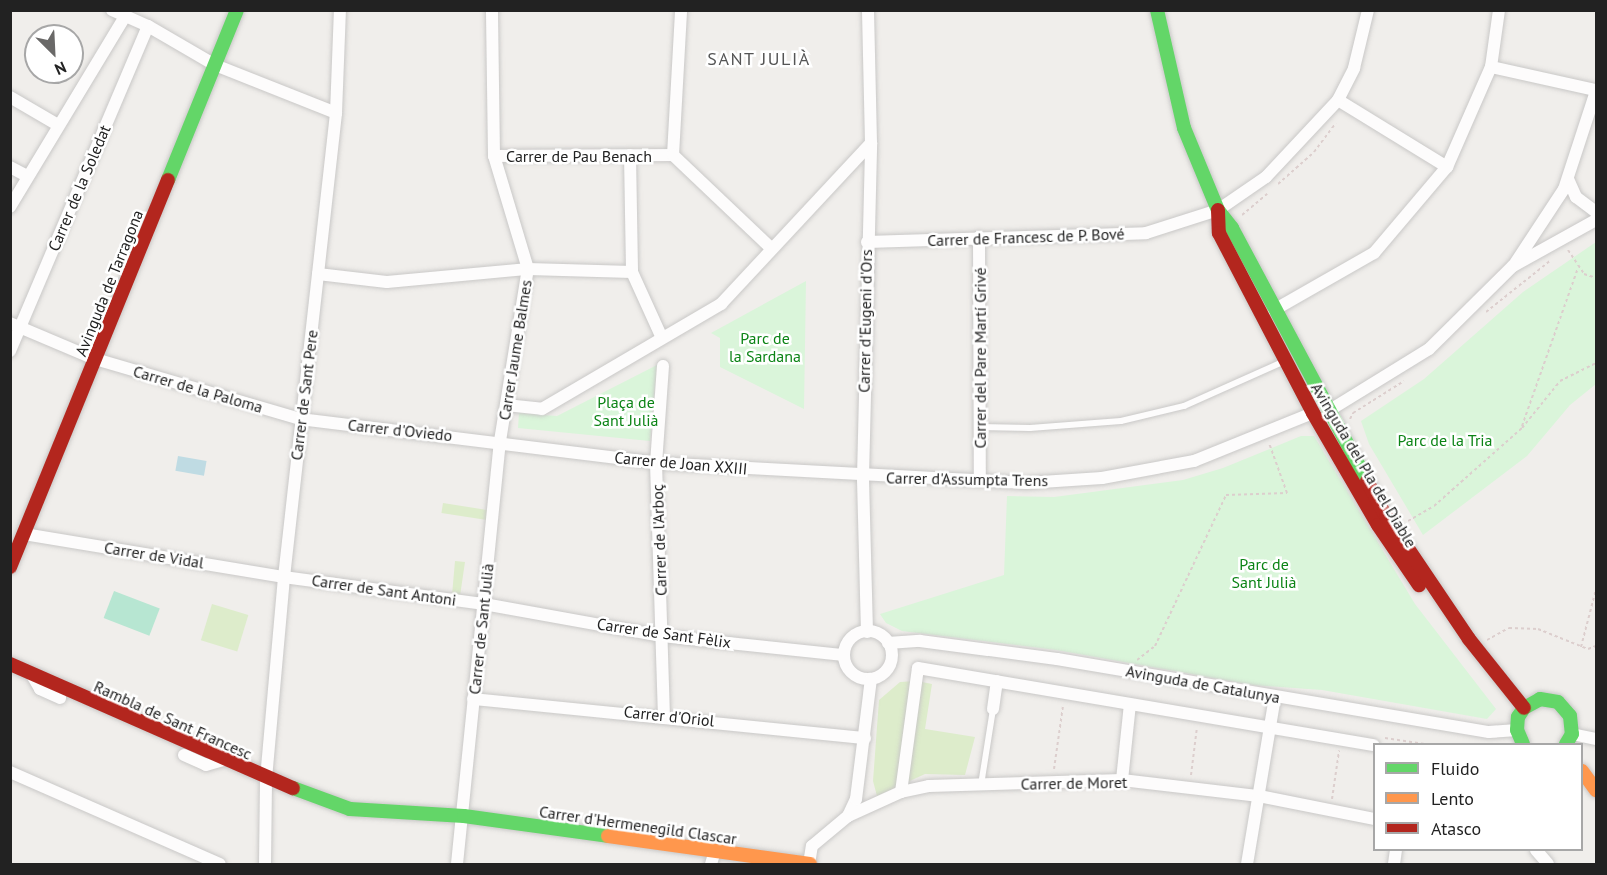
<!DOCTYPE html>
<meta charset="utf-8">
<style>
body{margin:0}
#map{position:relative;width:1607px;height:875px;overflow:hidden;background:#f0eeeb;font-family:"PT Sans",sans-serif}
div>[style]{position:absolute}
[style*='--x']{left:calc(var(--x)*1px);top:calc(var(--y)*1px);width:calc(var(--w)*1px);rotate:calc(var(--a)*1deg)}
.grass>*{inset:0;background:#ddeccb;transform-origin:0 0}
.park>*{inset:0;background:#daf5da}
.pitch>*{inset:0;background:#b7e6d2;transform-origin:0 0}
.water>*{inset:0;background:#bfdbe3;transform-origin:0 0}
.path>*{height:2px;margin-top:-1px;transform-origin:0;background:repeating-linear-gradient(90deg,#dccecd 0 3px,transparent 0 6px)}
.roads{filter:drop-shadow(0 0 2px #c9c8c7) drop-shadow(0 0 2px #c9c8c7)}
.lane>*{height:6px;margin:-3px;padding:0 3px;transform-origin:3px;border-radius:3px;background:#fdfcfc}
.street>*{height:12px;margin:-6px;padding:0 6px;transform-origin:6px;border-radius:6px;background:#fdfcfc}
.street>.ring{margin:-6px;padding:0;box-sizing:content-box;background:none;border:12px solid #fdfcfc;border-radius:50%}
.fast>*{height:14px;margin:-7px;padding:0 7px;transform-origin:7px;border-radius:7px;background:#63d668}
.slow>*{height:14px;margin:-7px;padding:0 7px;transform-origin:7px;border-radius:7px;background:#ff974d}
.jam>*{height:14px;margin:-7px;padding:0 7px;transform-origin:7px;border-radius:7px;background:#b3261e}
span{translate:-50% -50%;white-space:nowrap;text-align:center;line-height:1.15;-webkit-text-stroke:5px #fff;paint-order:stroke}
.street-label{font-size:16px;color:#222}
.park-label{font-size:16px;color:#0c8416}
.neighbourhood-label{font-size:18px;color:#555;letter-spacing:1.5px}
.frame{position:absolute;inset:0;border:12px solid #222;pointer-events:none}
.legend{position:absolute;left:1373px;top:743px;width:210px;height:108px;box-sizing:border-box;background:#fff;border:2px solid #a7a7a7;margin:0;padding:8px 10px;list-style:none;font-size:18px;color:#222}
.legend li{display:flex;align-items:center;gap:12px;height:30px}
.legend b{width:30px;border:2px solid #a7a7a7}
.north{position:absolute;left:24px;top:24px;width:60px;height:60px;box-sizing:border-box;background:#fff;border:2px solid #a7a7a7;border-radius:50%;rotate:156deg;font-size:16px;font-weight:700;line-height:24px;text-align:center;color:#222}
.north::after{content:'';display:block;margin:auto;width:21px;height:27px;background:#6a6968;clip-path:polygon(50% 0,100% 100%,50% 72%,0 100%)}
</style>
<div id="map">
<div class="grass">
<div style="left:443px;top:503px;width:46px;height:10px;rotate:9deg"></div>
<div style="clip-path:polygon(455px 561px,465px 562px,460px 596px,452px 595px)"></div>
<div style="left:212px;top:604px;width:38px;height:38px;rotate:17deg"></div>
<div style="clip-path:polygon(917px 681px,932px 684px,925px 729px,975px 737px,965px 775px,925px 774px,877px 796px,873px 781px,879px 700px,900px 682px)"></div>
</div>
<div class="park">
<div style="clip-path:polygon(1596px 242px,1596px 384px,1570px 405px,1527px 456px,1423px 535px,1369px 444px,1361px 421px,1424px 379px,1523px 292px)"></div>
<div style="clip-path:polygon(806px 281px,804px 409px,720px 367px,720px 338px,711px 333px)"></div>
<div style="clip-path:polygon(657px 365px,650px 441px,518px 428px,519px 413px,557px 416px)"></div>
<div style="clip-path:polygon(1301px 436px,1314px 436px,1415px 604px,1496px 709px,1487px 719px,1322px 690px,1253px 685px,1056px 650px,902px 631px,886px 623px,880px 614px,1004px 575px,1007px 496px,1054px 497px,1183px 480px,1223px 468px)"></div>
</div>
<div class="pitch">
<div style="left:114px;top:591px;width:49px;height:29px;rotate:21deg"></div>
</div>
<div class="water">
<div style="left:178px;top:456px;width:29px;height:15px;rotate:10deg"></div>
</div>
<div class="path">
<div style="--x:1278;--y:184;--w:48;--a:-41.6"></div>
<div style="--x:1314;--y:152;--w:36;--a:-53"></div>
<div style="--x:1242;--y:215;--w:33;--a:-40"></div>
<div style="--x:1568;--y:250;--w:29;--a:56"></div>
<div style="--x:1584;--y:274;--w:13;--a:18"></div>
<div style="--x:1486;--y:312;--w:82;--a:-38.6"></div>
<div style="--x:1350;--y:419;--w:7;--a:-63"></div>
<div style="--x:1353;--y:413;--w:60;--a:-32.1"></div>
<div style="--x:1522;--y:426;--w:168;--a:-70.5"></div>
<div style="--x:1408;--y:521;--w:30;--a:-30"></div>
<div style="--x:1434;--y:506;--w:118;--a:-41.6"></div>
<div style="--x:1522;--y:428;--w:60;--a:-51"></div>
<div style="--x:1560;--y:381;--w:40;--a:-26.6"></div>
<div style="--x:1487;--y:640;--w:25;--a:-29"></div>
<div style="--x:1509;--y:628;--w:29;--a:2"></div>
<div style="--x:1538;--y:629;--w:54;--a:21.8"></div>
<div style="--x:1588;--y:649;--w:9;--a:-21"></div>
<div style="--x:1581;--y:647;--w:60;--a:-75.5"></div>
<div style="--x:1137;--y:660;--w:23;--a:-38"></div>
<div style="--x:1155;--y:646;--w:167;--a:-64.8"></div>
<div style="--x:1226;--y:495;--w:61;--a:-1.9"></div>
<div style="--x:1287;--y:493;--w:53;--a:-109.8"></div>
<div style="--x:1385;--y:738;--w:40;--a:8.5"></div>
<div style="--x:1054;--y:769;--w:64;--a:-81.9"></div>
<div style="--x:1191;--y:775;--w:48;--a:-82.9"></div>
<div style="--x:1332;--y:799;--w:49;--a:-81.7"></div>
</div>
<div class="roads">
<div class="lane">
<div style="--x:980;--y:427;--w:50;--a:1.1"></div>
<div style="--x:1030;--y:428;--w:91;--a:-4.4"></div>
<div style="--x:1121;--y:421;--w:65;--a:-13.4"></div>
<div style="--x:1184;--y:406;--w:111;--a:-24"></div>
<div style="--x:981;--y:785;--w:77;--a:-81"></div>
</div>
<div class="street">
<div style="--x:112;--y:10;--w:39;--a:24"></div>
<div style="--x:148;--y:26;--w:78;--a:30.2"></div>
<div style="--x:215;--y:65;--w:130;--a:21.6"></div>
<div style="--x:1491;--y:67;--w:107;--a:12.4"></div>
<div style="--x:10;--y:97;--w:56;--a:30.3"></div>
<div style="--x:1338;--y:100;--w:128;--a:31.6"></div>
<div style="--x:630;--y:155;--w:117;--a:89"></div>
<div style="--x:632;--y:272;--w:72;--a:65.6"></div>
<div style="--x:673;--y:155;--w:145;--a:-86.8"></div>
<div style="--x:494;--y:156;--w:179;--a:-0.3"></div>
<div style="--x:673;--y:155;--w:135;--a:43.5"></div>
<div style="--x:10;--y:167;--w:19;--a:28"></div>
<div style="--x:1568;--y:179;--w:20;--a:66"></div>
<div style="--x:1576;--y:197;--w:25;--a:37"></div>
<div style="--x:10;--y:207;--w:223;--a:-58.9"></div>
<div style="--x:979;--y:237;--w:243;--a:89.8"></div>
<div style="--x:867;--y:242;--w:279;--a:-1.8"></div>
<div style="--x:1146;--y:233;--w:76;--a:-17.7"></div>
<div style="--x:1218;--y:210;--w:58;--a:-34.5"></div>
<div style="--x:1266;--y:177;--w:105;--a:-46.9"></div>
<div style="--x:1338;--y:100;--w:36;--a:-63"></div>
<div style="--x:1354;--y:68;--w:60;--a:-76.4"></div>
<div style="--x:1514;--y:265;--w:91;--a:-56.7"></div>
<div style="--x:1564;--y:189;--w:103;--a:-71.9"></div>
<div style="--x:318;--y:274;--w:69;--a:6.6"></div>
<div style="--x:387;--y:282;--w:142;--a:-5.3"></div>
<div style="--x:528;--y:269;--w:104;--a:1.7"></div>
<div style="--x:1274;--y:310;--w:115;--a:-29.7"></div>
<div style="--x:1374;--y:253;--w:113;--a:-49.7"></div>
<div style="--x:1447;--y:167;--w:109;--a:-66.3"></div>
<div style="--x:1491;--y:67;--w:58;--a:-82"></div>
<div style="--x:10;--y:323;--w:92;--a:23"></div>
<div style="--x:95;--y:359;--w:214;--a:16.3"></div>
<div style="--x:300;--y:419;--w:359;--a:7"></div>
<div style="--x:656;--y:463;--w:371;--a:3.1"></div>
<div style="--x:1026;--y:483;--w:76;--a:-3.8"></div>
<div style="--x:1102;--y:478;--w:94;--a:-10.5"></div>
<div style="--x:1194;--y:461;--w:128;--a:-22"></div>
<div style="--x:10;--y:351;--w:353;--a:-67"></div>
<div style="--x:663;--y:366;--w:97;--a:94.1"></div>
<div style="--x:656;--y:463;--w:252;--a:88.2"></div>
<div style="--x:506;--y:405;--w:36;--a:6"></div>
<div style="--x:542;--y:409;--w:208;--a:-30.4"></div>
<div style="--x:721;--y:304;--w:220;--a:-47"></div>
<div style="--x:1330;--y:410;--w:116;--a:-31.6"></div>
<div style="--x:1429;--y:349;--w:118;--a:-44.7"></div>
<div style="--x:1513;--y:266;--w:95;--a:-29"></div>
<div style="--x:24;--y:534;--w:264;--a:9.4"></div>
<div style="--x:284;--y:577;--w:202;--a:7.7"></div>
<div style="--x:484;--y:604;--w:181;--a:10.2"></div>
<div style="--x:662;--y:636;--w:183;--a:6"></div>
<div class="ring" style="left:844px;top:631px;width:36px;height:36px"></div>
<div style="--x:867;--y:632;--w:155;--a:-91.5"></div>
<div style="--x:863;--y:477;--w:334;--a:-88.6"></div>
<div style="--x:871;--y:143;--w:133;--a:-91.3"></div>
<div style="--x:888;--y:643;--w:32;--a:-4"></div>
<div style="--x:920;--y:641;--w:138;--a:7.5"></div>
<div style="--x:1057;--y:659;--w:438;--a:9.6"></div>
<div style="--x:1489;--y:732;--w:28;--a:-4"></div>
<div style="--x:32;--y:675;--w:16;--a:60"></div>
<div style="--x:40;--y:689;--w:22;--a:24"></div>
<div style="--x:473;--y:699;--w:394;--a:5.7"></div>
<div style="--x:993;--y:709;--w:28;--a:-82"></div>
<div style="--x:1572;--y:734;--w:25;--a:12"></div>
<div style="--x:184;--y:755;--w:24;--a:24"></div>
<div style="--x:206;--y:765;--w:18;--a:-16"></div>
<div style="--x:10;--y:772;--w:229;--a:23.7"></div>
<div style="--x:1122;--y:780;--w:76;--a:-84"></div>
<div style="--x:901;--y:792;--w:125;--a:-82.2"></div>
<div style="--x:918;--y:668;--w:462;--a:9.6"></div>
<div style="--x:848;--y:816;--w:58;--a:-24.4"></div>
<div style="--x:901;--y:792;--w:29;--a:-12"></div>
<div style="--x:929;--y:786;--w:193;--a:-1.8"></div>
<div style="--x:1122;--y:780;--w:138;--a:6.7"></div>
<div style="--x:1259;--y:796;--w:117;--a:11.3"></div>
<div style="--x:1536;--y:850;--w:18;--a:49"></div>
<div style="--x:265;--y:864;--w:85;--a:-89.3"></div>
<div style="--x:266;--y:779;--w:203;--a:-84.9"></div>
<div style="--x:284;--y:577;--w:467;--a:-83.6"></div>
<div style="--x:336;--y:113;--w:103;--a:-87.8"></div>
<div style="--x:457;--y:864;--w:425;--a:-84.2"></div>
<div style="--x:500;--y:441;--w:174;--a:-80.8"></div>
<div style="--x:528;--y:269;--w:118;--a:-106.7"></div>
<div style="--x:494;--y:156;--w:146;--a:-90.8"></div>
<div style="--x:711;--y:864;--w:10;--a:-73"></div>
<div style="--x:809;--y:864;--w:18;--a:-81"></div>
<div style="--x:812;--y:846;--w:47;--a:-39.8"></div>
<div style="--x:848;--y:816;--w:19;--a:-65"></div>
<div style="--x:856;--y:799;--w:121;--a:-82.9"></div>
<div style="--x:1247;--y:864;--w:169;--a:-80.5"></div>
<div style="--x:1394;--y:864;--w:14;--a:-82"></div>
</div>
<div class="fast">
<div style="--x:1157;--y:10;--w:121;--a:77.1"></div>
<div style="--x:1184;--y:128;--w:89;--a:67.5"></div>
<div style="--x:1218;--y:210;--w:23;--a:52"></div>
<div style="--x:1232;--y:228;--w:287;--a:61.9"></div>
<div style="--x:168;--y:180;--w:183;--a:-67.9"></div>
<div style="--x:1523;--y:744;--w:15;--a:-113"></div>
<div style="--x:1517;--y:730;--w:13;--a:-86"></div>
<div style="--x:1518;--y:717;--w:11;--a:-56"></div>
<div style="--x:1524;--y:708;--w:18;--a:-29"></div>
<div style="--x:1540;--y:699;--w:18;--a:9"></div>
<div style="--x:1558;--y:702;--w:18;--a:49"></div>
<div style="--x:1570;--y:716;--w:18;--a:84"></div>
<div style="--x:1572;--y:734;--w:12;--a:121"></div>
<div style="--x:293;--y:788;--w:61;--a:20.2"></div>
<div style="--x:350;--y:809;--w:114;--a:3.5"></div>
<div style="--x:464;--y:816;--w:145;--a:7.9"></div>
</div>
<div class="slow">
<div style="--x:1582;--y:771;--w:24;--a:54"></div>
<div style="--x:608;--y:836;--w:204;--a:7.9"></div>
</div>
<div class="jam">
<div style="--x:1218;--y:210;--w:23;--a:88"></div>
<div style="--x:1219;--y:233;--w:203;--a:62.4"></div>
<div style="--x:1313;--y:413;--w:129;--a:59.9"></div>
<div style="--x:1378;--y:525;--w:73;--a:55.7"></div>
<div style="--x:1367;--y:481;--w:40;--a:62"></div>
<div style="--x:1386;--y:516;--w:148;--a:56"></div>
<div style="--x:1469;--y:639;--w:88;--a:51.4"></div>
<div style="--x:10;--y:567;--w:418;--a:-67.8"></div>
<div style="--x:10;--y:664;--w:309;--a:23.7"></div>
</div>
</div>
<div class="street-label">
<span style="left:579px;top:156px">Carrer de Pau Benach</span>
<span style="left:79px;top:188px;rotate:-67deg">Carrer de la Soledat</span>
<span style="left:1026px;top:237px;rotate:-2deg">Carrer de Francesc de P. Bové</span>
<span style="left:109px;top:283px;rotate:-68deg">Avinguda de Tarragona</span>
<span style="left:865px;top:321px;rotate:-89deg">Carrer d'Eugeni d'Ors</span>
<span style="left:515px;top:350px;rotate:-81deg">Carrer Jaume Balmes</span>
<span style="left:980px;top:358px;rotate:-90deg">Carrer del Pare Martí Grivé</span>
<span style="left:198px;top:389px;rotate:16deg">Carrer de la Paloma</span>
<span style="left:304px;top:395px;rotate:-83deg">Carrer de Sant Pere</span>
<span style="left:400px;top:430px;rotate:6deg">Carrer d'Oviedo</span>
<span style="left:681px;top:463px;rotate:5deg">Carrer de Joan XXIII</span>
<span style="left:1364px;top:465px;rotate:59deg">Avinguda del Pla del Diable</span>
<span style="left:967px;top:479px;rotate:1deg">Carrer d'Assumpta Trens</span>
<span style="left:659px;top:540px;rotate:-92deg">Carrer de l'Arboç</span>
<span style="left:154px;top:555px;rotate:9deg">Carrer de Vidal</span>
<span style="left:384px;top:590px;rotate:8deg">Carrer de Sant Antoni</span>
<span style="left:481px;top:629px;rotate:-84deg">Carrer de Sant Julià</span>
<span style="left:664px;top:633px;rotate:8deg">Carrer de Sant Fèlix</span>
<span style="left:1203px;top:684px;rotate:10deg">Avinguda de Catalunya</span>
<span style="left:669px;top:716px;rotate:6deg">Carrer d'Oriol</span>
<span style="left:173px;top:720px;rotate:24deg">Rambla de Sant Francesc</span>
<span style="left:1074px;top:783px;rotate:-1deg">Carrer de Moret</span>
<span style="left:638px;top:825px;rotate:8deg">Carrer d'Hermenegild Clascar</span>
</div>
<div class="park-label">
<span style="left:765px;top:347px">Parc de<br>la Sardana</span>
<span style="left:626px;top:411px">Plaça de<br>Sant Julià</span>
<span style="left:1445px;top:440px">Parc de la Tria</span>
<span style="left:1264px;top:573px">Parc de<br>Sant Julià</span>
</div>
<div class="neighbourhood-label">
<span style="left:759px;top:59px">SANT JULIÀ</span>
</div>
<div class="frame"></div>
<ul class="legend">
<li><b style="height:8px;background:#63d668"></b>Fluido</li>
<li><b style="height:8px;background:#ff974d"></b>Lento</li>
<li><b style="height:8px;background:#b3261e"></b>Atasco</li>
</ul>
<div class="north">N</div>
</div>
